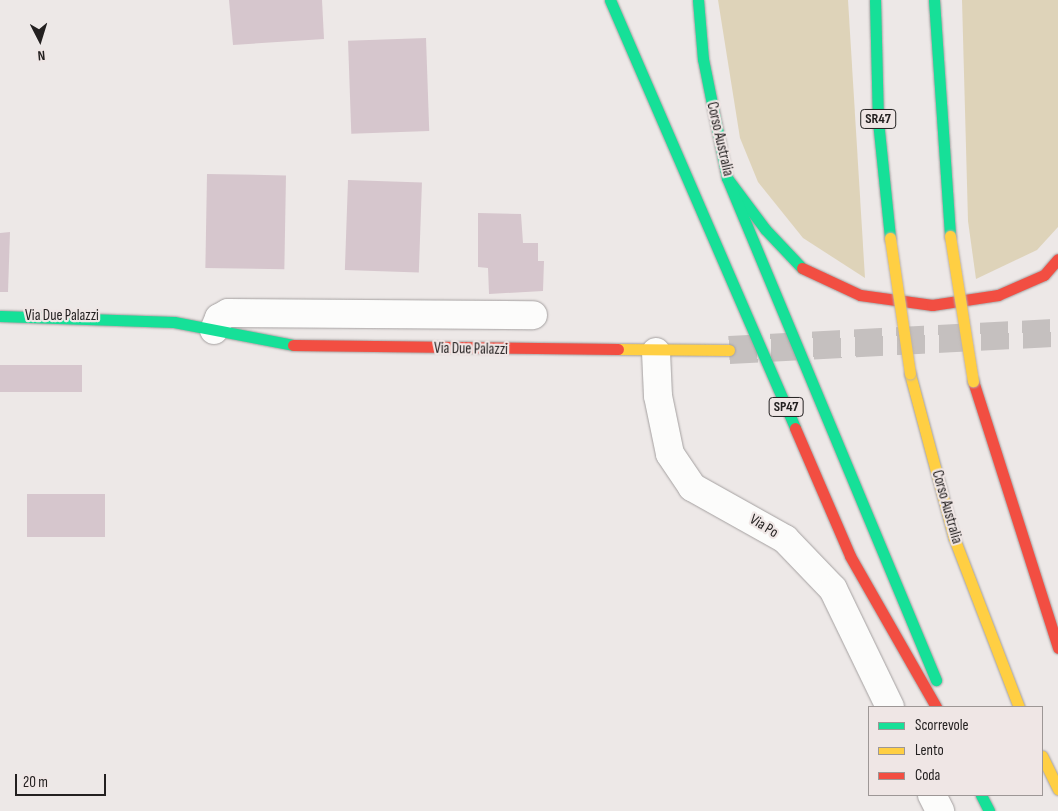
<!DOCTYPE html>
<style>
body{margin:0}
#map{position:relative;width:1058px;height:811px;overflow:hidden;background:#ede8e7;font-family:"Sofia Sans Condensed",sans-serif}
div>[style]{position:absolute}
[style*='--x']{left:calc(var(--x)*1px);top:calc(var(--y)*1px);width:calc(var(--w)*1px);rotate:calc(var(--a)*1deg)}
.green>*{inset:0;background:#ded3b9}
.building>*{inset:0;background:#d6c6cd;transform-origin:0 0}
.secondary-tunnel>*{height:28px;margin-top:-14px;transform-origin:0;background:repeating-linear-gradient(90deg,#c5c0bf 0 28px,transparent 0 42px)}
.roads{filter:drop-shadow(0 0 1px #a4a0a0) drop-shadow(0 0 1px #a4a0a0)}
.street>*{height:28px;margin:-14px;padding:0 14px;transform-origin:14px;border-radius:14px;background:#fcfcfb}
.fast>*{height:11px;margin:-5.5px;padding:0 5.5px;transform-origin:5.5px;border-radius:5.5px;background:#16e098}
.slow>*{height:11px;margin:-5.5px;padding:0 5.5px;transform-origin:5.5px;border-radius:5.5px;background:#ffcf43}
.jam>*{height:11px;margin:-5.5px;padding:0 5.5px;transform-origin:5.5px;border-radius:5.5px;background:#f24e42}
.bridges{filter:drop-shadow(0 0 1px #bbb0a9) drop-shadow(0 0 1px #bbb0a9)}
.slow-bridge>*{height:11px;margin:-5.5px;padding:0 5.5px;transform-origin:5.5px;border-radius:5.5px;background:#ffcf43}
span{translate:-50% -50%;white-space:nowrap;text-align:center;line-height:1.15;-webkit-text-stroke:4.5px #efe6e5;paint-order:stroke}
.shield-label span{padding:1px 4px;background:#efe6e5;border:1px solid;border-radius:4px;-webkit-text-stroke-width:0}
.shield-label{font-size:14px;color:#232020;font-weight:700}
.street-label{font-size:15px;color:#232020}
.legend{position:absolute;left:868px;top:706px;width:175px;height:90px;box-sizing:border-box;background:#efe6e5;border:1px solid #9d9796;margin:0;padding:6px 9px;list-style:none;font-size:15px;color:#232020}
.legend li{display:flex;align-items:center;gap:10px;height:25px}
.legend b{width:25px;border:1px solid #9d9796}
.north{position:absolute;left:15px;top:15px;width:50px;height:50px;-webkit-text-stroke:4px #efe6e5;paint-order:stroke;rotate:175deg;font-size:14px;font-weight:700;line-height:20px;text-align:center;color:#232020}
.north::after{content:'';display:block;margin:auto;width:18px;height:22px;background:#232020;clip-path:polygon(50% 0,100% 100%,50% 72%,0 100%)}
.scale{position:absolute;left:15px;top:774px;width:91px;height:22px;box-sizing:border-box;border:2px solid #232020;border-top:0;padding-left:6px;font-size:15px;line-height:18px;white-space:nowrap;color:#232020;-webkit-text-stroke:4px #efe6e5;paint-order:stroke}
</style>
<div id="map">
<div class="green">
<div style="clip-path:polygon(718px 0,848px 0,865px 278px,803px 238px,758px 182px,740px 138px)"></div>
<div style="clip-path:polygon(962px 0,1058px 0,1058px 227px,1037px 250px,976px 279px,968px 221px)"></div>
</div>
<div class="building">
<div style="clip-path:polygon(229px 0,322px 0,324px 39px,233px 45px)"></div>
<div style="left:426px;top:38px;width:93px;height:78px;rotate:88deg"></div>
<div style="left:207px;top:174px;width:79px;height:94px;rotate:1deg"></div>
<div style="left:348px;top:180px;width:74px;height:90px;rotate:2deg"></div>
<div style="clip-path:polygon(478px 213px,521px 214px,523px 243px,538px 243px,538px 261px,544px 261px,543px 291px,489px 294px,488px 268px,478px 267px)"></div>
<div style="clip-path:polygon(10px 232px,8px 292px,0 292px,0 233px)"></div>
<div style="left:0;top:365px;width:82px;height:27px"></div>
<div style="left:105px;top:494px;width:43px;height:78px;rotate:90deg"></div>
</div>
<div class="secondary-tunnel">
<div style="--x:729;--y:350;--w:329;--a:-3"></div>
</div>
<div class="roads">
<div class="street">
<div style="--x:214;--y:330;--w:13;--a:-67"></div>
<div style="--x:219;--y:318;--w:10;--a:-29"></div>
<div style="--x:228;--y:313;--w:305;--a:0.4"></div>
<div style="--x:656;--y:352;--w:44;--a:87.4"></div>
<div style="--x:658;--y:396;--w:59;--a:78.3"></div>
<div style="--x:670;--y:454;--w:40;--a:56"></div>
<div style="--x:692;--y:487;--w:107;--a:29.2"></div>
<div style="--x:785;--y:539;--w:69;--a:46.2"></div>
<div style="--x:833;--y:589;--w:131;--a:64.2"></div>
<div style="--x:932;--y:795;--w:18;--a:63"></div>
</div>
<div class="fast">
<div style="--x:610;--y:0;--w:466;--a:66.6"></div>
<div style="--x:698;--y:0;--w:59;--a:85.2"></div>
<div style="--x:703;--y:59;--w:121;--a:78.6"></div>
<div style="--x:727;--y:178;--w:64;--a:53.3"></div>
<div style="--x:765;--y:229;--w:54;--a:46.5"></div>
<div style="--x:875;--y:0;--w:121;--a:88.6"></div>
<div style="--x:878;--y:121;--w:118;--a:84.1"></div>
<div style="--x:934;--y:0;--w:237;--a:86.1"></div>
<div style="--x:727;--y:178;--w:544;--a:67.4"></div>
<div style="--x:0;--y:316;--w:174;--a:2"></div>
<div style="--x:174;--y:322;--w:121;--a:10.9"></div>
<div style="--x:981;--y:795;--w:18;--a:63"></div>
</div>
<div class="slow">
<div style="--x:618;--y:349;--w:111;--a:0.5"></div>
<div style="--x:910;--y:374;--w:170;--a:75"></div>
<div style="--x:954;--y:538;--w:181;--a:69"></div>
<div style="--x:1042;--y:756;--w:37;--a:64"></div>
</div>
<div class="jam">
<div style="--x:802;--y:268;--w:64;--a:25"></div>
<div style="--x:860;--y:295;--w:73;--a:7.9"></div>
<div style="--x:932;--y:305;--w:67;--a:-8.6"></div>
<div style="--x:998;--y:295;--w:50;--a:-23.5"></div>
<div style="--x:1044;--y:275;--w:21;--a:-49"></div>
<div style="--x:293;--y:345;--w:325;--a:0.7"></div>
<div style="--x:973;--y:381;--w:280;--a:72.3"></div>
<div style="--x:795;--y:428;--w:139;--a:66.7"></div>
<div style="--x:850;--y:556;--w:174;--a:60.3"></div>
</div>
</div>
<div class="bridges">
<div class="slow-bridge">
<div style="--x:950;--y:236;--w:147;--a:81"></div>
<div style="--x:890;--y:238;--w:137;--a:81.6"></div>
</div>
</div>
<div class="shield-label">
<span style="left:878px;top:119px">SR47</span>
<span style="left:786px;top:407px">SP47</span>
</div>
<div class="street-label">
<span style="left:720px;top:139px;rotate:77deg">Corso Australia</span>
<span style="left:62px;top:316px">Via Due Palazzi</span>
<span style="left:471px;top:349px;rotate:1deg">Via Due Palazzi</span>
<span style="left:947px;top:507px;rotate:74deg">Corso Australia</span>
<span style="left:764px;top:526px;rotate:32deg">Via Po</span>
</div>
<ul class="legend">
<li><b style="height:6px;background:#16e098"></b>Scorrevole</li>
<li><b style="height:6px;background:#ffcf43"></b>Lento</li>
<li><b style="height:6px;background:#f24e42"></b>Coda</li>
</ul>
<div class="north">N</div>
<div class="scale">20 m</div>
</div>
